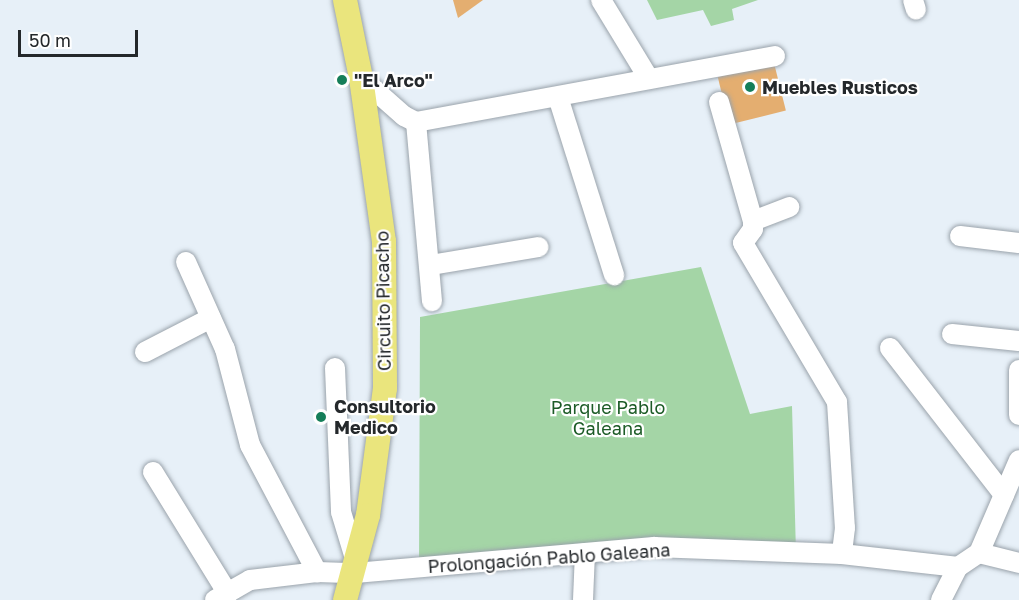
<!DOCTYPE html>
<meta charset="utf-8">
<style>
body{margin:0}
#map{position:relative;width:1019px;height:600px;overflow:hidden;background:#e7f0f8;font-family:"Golos Text",sans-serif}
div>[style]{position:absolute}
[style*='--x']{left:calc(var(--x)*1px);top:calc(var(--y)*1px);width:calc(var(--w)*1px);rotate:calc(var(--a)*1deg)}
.green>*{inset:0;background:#a4d5a6}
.building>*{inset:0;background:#e4ae70;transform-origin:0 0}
.roads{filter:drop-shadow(0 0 2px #9aa3ab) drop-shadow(0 0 2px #9aa3ab)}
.minor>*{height:20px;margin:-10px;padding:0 10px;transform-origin:10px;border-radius:10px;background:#fff}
.major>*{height:24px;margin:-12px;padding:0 12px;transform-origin:12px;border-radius:12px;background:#eae57d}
.dots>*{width:16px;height:16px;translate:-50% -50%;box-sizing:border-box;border:3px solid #fff;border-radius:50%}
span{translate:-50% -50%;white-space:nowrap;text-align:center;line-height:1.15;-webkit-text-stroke:4.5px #fff;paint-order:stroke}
.poi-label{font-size:18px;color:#24282b;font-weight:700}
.left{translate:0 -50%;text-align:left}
.street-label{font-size:18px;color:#24282b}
.park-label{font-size:18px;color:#1c5b26}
.scale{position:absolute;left:18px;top:30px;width:120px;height:27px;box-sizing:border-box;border:3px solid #24282b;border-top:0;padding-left:8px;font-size:18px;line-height:21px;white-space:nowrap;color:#24282b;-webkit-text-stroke:4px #fff;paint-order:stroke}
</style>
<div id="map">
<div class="green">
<div style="clip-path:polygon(647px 0,758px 0,732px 9px,734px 20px,711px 26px,703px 10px,657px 20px)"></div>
<div style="clip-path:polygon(701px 267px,750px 414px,792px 406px,796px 553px,654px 547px,419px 567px,420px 317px)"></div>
</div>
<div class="building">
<div style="clip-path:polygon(453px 0,483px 0,458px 18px)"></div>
<div style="left:774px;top:63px;width:49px;height:58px;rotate:76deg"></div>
</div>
<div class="roads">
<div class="minor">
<div style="--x:601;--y:0;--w:92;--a:58.7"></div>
<div style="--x:913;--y:0;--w:10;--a:73"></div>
<div style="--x:361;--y:78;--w:57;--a:41.5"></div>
<div style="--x:404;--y:116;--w:13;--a:27"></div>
<div style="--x:416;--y:122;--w:365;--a:-10.4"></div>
<div style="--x:558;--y:97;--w:187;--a:72.5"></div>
<div style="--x:719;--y:102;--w:124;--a:74.1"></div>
<div style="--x:753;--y:221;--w:8;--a:90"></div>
<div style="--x:753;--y:229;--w:17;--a:126"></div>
<div style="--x:743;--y:243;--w:185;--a:59.4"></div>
<div style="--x:837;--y:402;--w:126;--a:86.4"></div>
<div style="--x:845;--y:528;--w:26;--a:97"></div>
<div style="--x:416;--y:122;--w:180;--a:84.9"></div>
<div style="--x:753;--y:221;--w:39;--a:-21"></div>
<div style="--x:960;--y:236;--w:59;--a:6.8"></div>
<div style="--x:186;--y:262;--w:95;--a:65.9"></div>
<div style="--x:225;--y:349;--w:99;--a:75.4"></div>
<div style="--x:250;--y:445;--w:144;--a:62.2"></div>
<div style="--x:431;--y:265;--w:109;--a:-9.5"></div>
<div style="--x:952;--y:334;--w:67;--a:6"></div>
<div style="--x:890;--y:348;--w:186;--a:52.2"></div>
<div style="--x:145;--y:352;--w:74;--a:-27.3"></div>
<div style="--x:335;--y:368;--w:144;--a:87.6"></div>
<div style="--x:341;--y:512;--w:55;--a:73.2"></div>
<div style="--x:1019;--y:370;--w:45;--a:90"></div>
<div style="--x:153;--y:472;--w:143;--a:58.4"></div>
<div style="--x:979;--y:553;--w:41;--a:14"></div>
<div style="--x:215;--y:600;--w:40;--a:-29.7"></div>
<div style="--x:250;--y:580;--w:67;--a:-6.8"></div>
<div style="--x:317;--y:572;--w:38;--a:2"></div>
<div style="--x:355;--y:573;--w:300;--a:-5"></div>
<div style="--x:654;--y:547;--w:188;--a:2.1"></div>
<div style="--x:842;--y:554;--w:117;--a:6.4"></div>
<div style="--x:583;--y:600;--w:47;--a:-87.6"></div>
<div style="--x:941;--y:600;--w:37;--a:-63"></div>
<div style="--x:958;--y:567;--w:25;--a:-34"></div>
<div style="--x:979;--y:553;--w:101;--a:-66.7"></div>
</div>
<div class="major">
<div style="--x:345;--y:0;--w:80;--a:78.4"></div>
<div style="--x:361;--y:78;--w:165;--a:82"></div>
<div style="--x:384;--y:241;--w:147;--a:89.6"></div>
<div style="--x:385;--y:388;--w:128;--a:97.6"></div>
<div style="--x:368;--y:515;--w:88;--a:105.1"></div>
</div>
</div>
<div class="dots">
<div style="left:342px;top:80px;background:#157e59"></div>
<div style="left:750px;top:87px;background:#157e59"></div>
<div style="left:321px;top:417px;background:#157e59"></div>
</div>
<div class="poi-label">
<span class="left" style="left:354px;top:80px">"El Arco"</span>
<span class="left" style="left:762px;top:87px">Muebles Rusticos</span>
<span class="left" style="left:334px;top:417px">Consultorio<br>Medico</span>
</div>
<div class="street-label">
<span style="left:383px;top:301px;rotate:-91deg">Circuito Picacho</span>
<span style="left:549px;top:558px;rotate:-4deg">Prolongación Pablo Galeana</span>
</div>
<div class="park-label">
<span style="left:608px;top:418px">Parque Pablo<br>Galeana</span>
</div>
<div class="scale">50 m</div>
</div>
